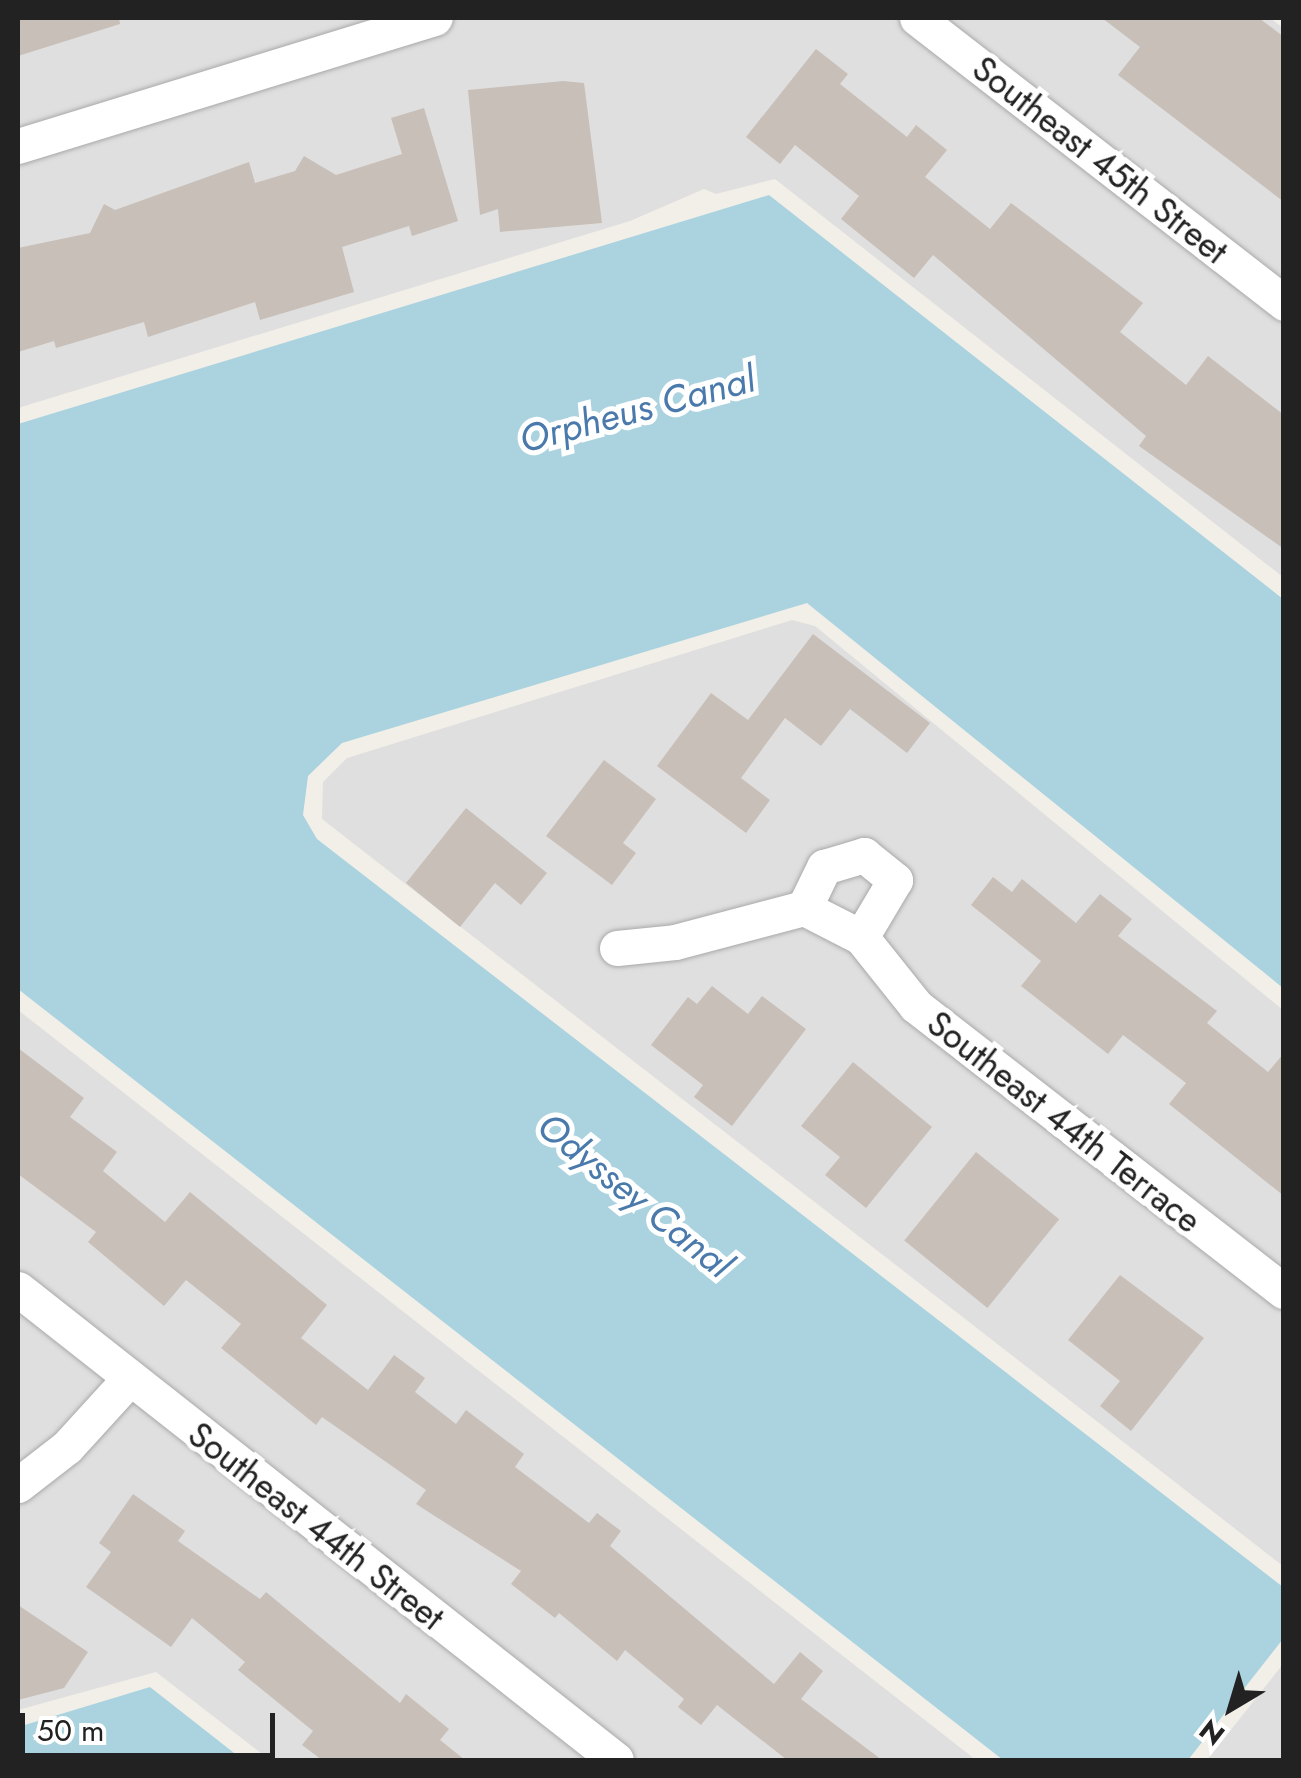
<!DOCTYPE html>
<style>
body{margin:0}
#map{position:relative;width:1301px;height:1778px;overflow:hidden;background:#f2efe9;font-family:Jost,sans-serif}
div>[style]{position:absolute}
[style*='--x']{left:calc(var(--x)*1px);top:calc(var(--y)*1px);width:calc(var(--w)*1px);rotate:calc(var(--a)*1deg)}
.residential>*{inset:0;background:#e0dfdf}
.water>*{inset:0;background:#aad3df}
.building>*{inset:0;background:#c7bfb8;transform-origin:0 0}
.roads{filter:drop-shadow(0 0 2px #a9a9a9) drop-shadow(0 0 2px #a9a9a9)}
.street>*{height:35px;margin:-17.5px;padding:0 17.5px;transform-origin:17.5px;border-radius:17.5px;background:#fff}
span{translate:-50% -50%;white-space:nowrap;text-align:center;line-height:1.15;-webkit-text-stroke:10px #fff;paint-order:stroke}
.street-label{font-size:35px;color:#222}
.water-label{font-size:38px;color:#4a7aab;font-style:italic}
.frame{position:absolute;inset:0;border:20px solid #222;pointer-events:none}
.north{position:absolute;left:1181px;top:1658px;width:100px;height:100px;-webkit-text-stroke:8px #fff;paint-order:stroke;rotate:218deg;font-size:28px;font-weight:700;line-height:40px;text-align:center;color:#222}
.north::after{content:'';display:block;margin:auto;width:35px;height:45px;background:#222;clip-path:polygon(50% 0,100% 100%,50% 72%,0 100%)}
.scale{position:absolute;left:20px;top:1713px;width:255px;height:45px;box-sizing:border-box;border:5px solid #222;border-top:0;padding-left:12px;font-size:30px;line-height:35px;white-space:nowrap;color:#222;-webkit-text-stroke:8px #fff;paint-order:stroke}
</style>
<div id="map">
<div class="residential">
<div style="clip-path:polygon(18px 18px,1270px 18px,1283px 28px,1283px 577px,775px 179px,716px 194px,704px 189px,630px 221px,18px 408px)"></div>
<div style="clip-path:polygon(792px 620px,815px 626px,1283px 1010px,1283px 1566px,322px 819px,323px 782px,347px 758px)"></div>
<div style="clip-path:polygon(18px 1010px,976px 1760px,270px 1760px,156px 1672px,18px 1710px)"></div>
<div style="clip-path:polygon(1283px 1664px,1283px 1760px,1207px 1760px)"></div>
</div>
<div class="water">
<div style="clip-path:polygon(769px 195px,1283px 599px,1283px 988px,807px 603px,342px 743px,308px 776px,303px 815px,317px 839px,1283px 1587px,1283px 1639px,1188px 1760px,1003px 1760px,18px 989px,18px 424px)"></div>
<div style="clip-path:polygon(150px 1687px,243px 1760px,18px 1760px,18px 1727px)"></div>
</div>
<div class="building">
<div style="clip-path:polygon(18px 18px,119px 18px,120px 24px,18px 56px)"></div>
<div style="clip-path:polygon(1102px 18px,1259px 18px,1284px 37px,1284px 202px,1118px 75px,1140px 47px)"></div>
<div style="clip-path:polygon(816px 49px,848px 74px,840px 84px,907px 137px,916px 125px,947px 150px,925px 177px,990px 229px,1011px 203px,1143px 303px,1120px 332px,1186px 385px,1208px 356px,1284px 415px,1284px 549px,1139px 446px,1146px 436px,933px 255px,914px 278px,841px 219px,859px 196px,795px 145px,780px 164px,746px 137px)"></div>
<div style="clip-path:polygon(563px 81px,584px 83px,602px 223px,500px 232px,498px 209px,480px 215px,468px 90px)"></div>
<div style="clip-path:polygon(424px 108px,458px 221px,412px 236px,409px 226px,342px 247px,354px 292px,260px 320px,255px 302px,148px 337px,144px 322px,56px 348px,54px 341px,18px 352px,18px 248px,90px 233px,104px 204px,115px 210px,249px 162px,255px 183px,295px 171px,304px 156px,336px 175px,402px 154px,391px 118px)"></div>
<div style="clip-path:polygon(813px 634px,930px 723px,907px 753px,850px 709px,821px 746px,785px 718px,741px 778px,770px 800px,746px 833px,657px 766px,711px 693px,748px 720px)"></div>
<div style="clip-path:polygon(604px 760px,656px 799px,623px 843px,636px 853px,612px 885px,546px 836px)"></div>
<div style="clip-path:polygon(466px 808px,547px 873px,521px 905px,495px 883px,460px 927px,406px 883px)"></div>
<div style="clip-path:polygon(993px 877px,1012px 892px,1022px 879px,1076px 923px,1100px 894px,1132px 919px,1118px 936px,1217px 1011px,1207px 1023px,1268px 1072px,1284px 1053px,1284px 1196px,1169px 1104px,1186px 1083px,1123px 1035px,1108px 1054px,1021px 986px,1041px 961px,971px 905px)"></div>
<div style="clip-path:polygon(712px 986px,748px 1014px,762px 996px,806px 1029px,732px 1126px,694px 1097px,703px 1085px,651px 1045px,688px 997px,697px 1004px)"></div>
<div style="clip-path:polygon(18px 1048px,84px 1098px,70px 1117px,117px 1152px,103px 1171px,165px 1222px,190px 1192px,327px 1305px,301px 1338px,368px 1390px,394px 1355px,425px 1378px,415px 1392px,456px 1424px,466px 1410px,524px 1454px,515px 1467px,589px 1523px,597px 1513px,621px 1531px,610px 1546px,774px 1684px,800px 1652px,823px 1671px,801px 1699px,882px 1760px,787px 1760px,717px 1705px,701px 1725px,678px 1707px,684px 1699px,625px 1650px,617px 1661px,559px 1613px,555px 1618px,511px 1584px,521px 1571px,416px 1504px,426px 1490px,322px 1417px,316px 1425px,221px 1348px,241px 1324px,186px 1280px,164px 1306px,88px 1242px,96px 1232px,18px 1174px)"></div>
<div style="clip-path:polygon(853px 1062px,932px 1127px,866px 1208px,825px 1175px,840px 1157px,801px 1126px)"></div>
<div style="left:976px;top:1152px;width:107px;height:114px;rotate:39deg"></div>
<div style="clip-path:polygon(1120px 1275px,1204px 1338px,1131px 1431px,1100px 1406px,1120px 1381px,1068px 1340px)"></div>
<div style="clip-path:polygon(133px 1494px,185px 1531px,178px 1541px,260px 1599px,266px 1592px,400px 1703px,406px 1694px,449px 1729px,440px 1740px,465px 1760px,322px 1760px,302px 1745px,313px 1731px,238px 1670px,245px 1662px,192px 1618px,171px 1647px,86px 1587px,111px 1552px,99px 1543px)"></div>
<div style="clip-path:polygon(18px 1605px,88px 1652px,64px 1688px,18px 1700px)"></div>
</div>
<div class="roads">
<div class="street">
<div style="--x:917;--y:18;--w:465;--a:37.8"></div>
<div style="--x:18;--y:146;--w:436;--a:-17.1"></div>
<div style="--x:804;--y:908;--w:64;--a:27"></div>
<div style="--x:861;--y:937;--w:88;--a:51.4"></div>
<div style="--x:916;--y:1006;--w:465;--a:37.8"></div>
<div style="--x:617;--y:948;--w:58;--a:-5.9"></div>
<div style="--x:675;--y:942;--w:133;--a:-14.8"></div>
<div style="--x:804;--y:908;--w:46;--a:-64"></div>
<div style="--x:824;--y:867;--w:42;--a:-16.7"></div>
<div style="--x:864;--y:855;--w:40;--a:39"></div>
<div style="--x:895;--y:880;--w:66;--a:120.8"></div>
<div style="--x:18;--y:1289;--w:761;--a:38.22"></div>
<div style="--x:18;--y:1485;--w:62;--a:-37.8"></div>
<div style="--x:67;--y:1447;--w:92;--a:-47.6"></div>
</div>
</div>
<div class="street-label">
<span style="left:1100px;top:160px;rotate:38deg">Southeast 45th Street</span>
<span style="left:1064px;top:1122px;rotate:38deg">Southeast 44th Terrace</span>
<span style="left:316px;top:1526px;rotate:38deg">Southeast 44th Street</span>
</div>
<div class="water-label">
<span style="left:637px;top:409px;rotate:-15deg">Orpheus Canal</span>
<span style="left:635px;top:1195px;rotate:39deg">Odyssey Canal</span>
</div>
<div class="frame"></div>
<div class="north">N</div>
<div class="scale">50 m</div>
</div>
